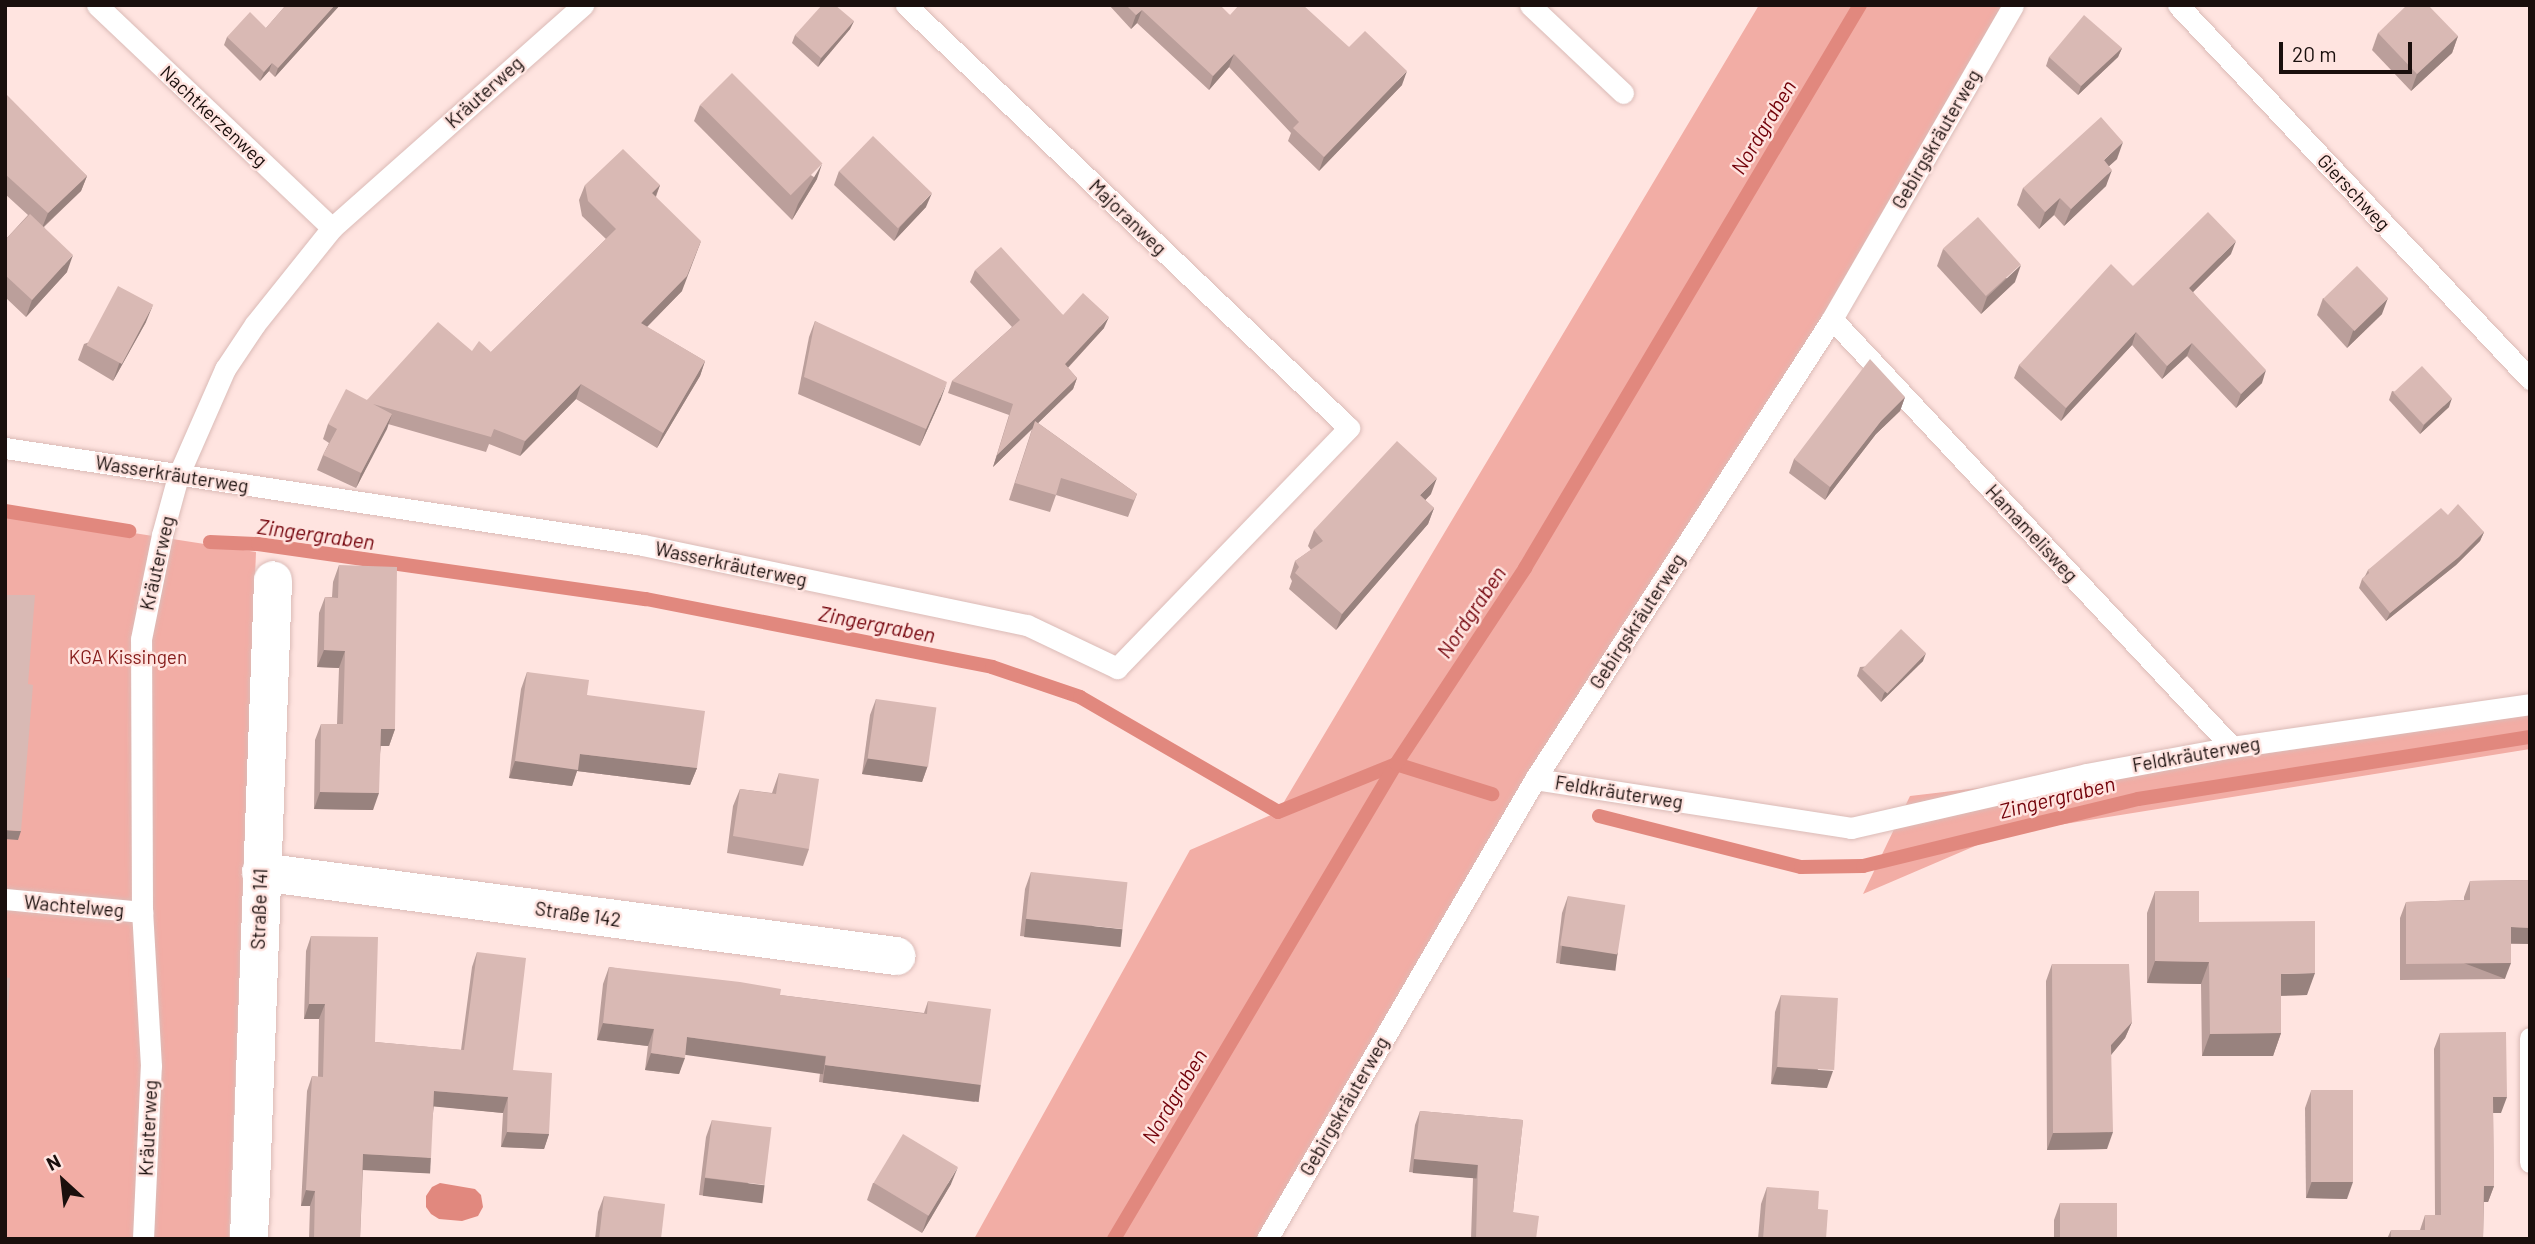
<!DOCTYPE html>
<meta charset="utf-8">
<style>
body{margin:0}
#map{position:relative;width:2535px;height:1244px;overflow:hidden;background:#ffe4e0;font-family:Barlow,sans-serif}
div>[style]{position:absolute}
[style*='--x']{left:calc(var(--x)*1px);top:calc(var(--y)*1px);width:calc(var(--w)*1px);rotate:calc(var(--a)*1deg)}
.green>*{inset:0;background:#f2ada5}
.water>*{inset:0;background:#e1887e}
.stream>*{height:14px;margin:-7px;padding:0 7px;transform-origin:7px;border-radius:7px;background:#e1887e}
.roads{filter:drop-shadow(0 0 2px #dbbbb7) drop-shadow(0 0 2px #dbbbb7)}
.service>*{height:21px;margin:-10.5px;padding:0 10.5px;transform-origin:10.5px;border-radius:10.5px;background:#fff}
.minor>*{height:38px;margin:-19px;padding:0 19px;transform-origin:19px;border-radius:19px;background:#fff}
.wall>*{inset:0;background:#bb9f9b}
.shaded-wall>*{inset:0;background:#98827e;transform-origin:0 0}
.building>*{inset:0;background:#d9b9b4;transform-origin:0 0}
span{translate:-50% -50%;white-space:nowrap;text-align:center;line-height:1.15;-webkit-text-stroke:5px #ffe4e0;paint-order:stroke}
.street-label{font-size:19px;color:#1a0f0d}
.park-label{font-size:19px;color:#861c1b}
.water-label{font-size:21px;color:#73020a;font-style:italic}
.frame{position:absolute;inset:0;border:7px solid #1a0f0d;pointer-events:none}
.north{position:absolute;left:28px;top:1146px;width:70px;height:70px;-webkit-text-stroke:5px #ffe4e0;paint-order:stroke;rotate:333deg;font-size:19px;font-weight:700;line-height:28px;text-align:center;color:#1a0f0d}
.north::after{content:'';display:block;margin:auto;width:24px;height:32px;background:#1a0f0d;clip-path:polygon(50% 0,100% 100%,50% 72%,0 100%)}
.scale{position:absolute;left:2279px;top:42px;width:133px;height:32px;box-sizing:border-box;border:4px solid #1a0f0d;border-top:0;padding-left:9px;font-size:21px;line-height:24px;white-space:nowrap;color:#1a0f0d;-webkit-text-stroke:5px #ffe4e0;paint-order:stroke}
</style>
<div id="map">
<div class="green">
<div style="clip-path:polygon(1759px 5px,2013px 5px,1832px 319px,1535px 779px,1267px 1239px,974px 1239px,1190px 850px,1278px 812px)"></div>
<div style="clip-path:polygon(5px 513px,256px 552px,229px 1239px,5px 1239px)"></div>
<div style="clip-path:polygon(2530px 714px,2530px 749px,2003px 834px,1863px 894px,1910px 796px,2236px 758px)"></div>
</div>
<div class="water">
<div style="clip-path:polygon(440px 1183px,475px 1189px,481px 1195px,483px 1207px,478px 1216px,462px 1221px,439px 1219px,431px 1214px,426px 1207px,426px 1196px,432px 1187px)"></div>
</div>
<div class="stream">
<div style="--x:5;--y:511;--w:126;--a:9.2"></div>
<div style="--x:210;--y:542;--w:48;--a:2.4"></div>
<div style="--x:258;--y:544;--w:392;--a:8.1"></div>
<div style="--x:646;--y:599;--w:353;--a:11.1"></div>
<div style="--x:992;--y:667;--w:93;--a:18.8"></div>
<div style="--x:1080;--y:697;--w:229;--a:30.1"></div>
<div style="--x:1278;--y:812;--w:127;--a:-22.1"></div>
<div style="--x:1396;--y:764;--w:101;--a:17.4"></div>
<div style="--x:1599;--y:816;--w:208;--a:14.2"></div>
<div style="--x:1801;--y:867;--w:62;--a:-0.9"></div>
<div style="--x:1863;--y:866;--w:283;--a:-13.7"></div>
<div style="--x:2138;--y:799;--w:397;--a:-9"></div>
<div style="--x:1114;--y:1239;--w:552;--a:-59.3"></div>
<div style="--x:1396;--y:764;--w:235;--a:-56.6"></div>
<div style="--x:1525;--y:568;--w:655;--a:-59.25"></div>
</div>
<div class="roads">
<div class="service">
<div style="--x:97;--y:5;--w:324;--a:43.5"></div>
<div style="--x:1530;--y:5;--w:128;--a:43.4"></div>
<div style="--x:2178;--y:5;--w:514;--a:46.74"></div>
<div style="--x:1832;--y:319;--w:586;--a:46.94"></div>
<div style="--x:5;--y:448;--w:645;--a:8.64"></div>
<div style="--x:643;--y:545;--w:392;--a:11.8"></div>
<div style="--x:1027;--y:625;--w:100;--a:25.5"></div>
<div style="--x:1117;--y:668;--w:334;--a:-46"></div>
<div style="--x:1349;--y:428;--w:613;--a:-136.32"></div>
<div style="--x:1535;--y:779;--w:320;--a:8.8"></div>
<div style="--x:1851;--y:828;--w:242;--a:-12.9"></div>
<div style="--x:2087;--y:774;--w:147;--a:-10.5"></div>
<div style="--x:2232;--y:747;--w:301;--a:-8.2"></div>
<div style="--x:5;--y:899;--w:138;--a:5.4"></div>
<div style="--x:2530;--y:1038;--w:124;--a:90"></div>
<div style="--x:143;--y:1239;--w:173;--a:-87.4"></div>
<div style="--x:151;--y:1066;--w:154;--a:-93.3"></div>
<div style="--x:142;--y:912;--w:273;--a:-90.2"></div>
<div style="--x:141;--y:639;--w:106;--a:-78.6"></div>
<div style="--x:162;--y:535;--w:61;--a:-74.8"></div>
<div style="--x:178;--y:476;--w:117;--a:-66.3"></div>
<div style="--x:225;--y:369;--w:54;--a:-56.3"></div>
<div style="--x:255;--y:324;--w:123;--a:-51.3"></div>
<div style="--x:332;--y:228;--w:336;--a:-41.6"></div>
<div style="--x:1267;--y:1239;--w:532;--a:-59.77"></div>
<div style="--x:1535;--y:779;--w:548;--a:-57.15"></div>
<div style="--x:1832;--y:319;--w:362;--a:-60"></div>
</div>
<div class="minor">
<div style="--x:261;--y:872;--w:641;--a:7.54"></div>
<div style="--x:249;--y:1239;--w:659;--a:-87.91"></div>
</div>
</div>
<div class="wall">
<div style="clip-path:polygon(286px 5px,340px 5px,275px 77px,269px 71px,260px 81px,224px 45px,227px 37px,266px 28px)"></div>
<div style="clip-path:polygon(1109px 5px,1208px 5px,1210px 7px,1230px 15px,1349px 47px,1402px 85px,1319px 171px,1288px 141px,1291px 133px,1229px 67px,1209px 90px,1137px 23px,1131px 29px)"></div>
<div style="clip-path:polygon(854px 21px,850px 29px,818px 67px,792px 43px,795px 35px)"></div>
<div style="clip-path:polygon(2378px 33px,2458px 36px,2452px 53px,2411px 91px,2372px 50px)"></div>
<div style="clip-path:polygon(2122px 48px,2118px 57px,2078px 95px,2046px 66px,2049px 57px)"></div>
<div style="clip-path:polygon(5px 97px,87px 176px,81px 191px,44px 227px,67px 272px,26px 317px,5px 297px,5px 240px,28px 215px,5px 194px)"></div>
<div style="clip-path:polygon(700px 105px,817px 179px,792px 220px,694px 121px)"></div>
<div style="clip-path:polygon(2117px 159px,2109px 166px,2106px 186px,2064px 226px,2054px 215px,2039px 229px,2017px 205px,2023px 188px)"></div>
<div style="clip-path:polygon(839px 171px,926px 207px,894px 241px,834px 185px)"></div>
<div style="clip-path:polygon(585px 185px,660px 185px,656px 197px,682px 291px,647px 327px,705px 361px,700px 376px,657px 448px,576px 399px,520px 456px,489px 444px,486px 452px,388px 424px,356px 488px,317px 470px,323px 455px,329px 443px,323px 439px,328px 424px,367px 400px,472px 351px,491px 352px,606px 239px,582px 216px,579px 200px)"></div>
<div style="clip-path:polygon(1943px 249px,2015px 282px,1981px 314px,1937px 266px)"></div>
<div style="clip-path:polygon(2231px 254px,2193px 292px,2262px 383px,2236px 408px,2187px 356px,2162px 379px,2132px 345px,2061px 421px,2014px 378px,2019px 365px,2133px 286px)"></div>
<div style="clip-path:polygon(975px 270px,1063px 315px,1104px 328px,1068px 368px,1077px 378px,1073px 389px,1038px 423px,1137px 494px,1128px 517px,1056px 495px,1050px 512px,1009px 500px,1032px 429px,993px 467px,1009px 415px,948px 393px,952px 381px,1012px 327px,970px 282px)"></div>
<div style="clip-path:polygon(2323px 298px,2382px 314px,2347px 348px,2317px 315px)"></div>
<div style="clip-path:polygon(815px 321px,941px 399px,920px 446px,798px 394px,809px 337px)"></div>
<div style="clip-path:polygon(146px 322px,113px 381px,78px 360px,84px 344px)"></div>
<div style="clip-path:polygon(2392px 391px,2449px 407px,2420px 434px,2389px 400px)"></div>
<div style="clip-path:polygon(1905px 397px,1900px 411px,1876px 434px,1825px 500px,1789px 473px,1794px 459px)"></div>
<div style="clip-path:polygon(1431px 494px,1425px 500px,1434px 508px,1428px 524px,1336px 630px,1289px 589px,1292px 581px,1290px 577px,1295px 561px,1311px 550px,1308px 546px,1314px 530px)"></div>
<div style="clip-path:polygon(2448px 515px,2484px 532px,2480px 541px,2456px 565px,2386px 621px,2359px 588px,2362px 579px,2365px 576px,2368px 570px)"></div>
<div style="clip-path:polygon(339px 565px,395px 729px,389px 746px,381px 746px,373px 810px,314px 809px,315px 740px,321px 724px,337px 724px,339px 668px,317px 667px,319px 613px,325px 597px,332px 597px,333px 582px)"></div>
<div style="clip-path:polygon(1923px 661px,1881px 702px,1857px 676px,1860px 667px)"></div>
<div style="clip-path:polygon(527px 672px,587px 695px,697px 768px,690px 785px,577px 771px,572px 786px,509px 778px,521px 689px)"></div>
<div style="clip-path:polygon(876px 699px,928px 765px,922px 782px,862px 774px,870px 715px)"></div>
<div style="clip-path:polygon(779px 773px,809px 849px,803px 866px,727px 853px,733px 806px,740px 789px,772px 793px)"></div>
<div style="clip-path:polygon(1031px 872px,1116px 946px,1020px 936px,1025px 889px)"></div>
<div style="clip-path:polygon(2530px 880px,2530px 944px,2511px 944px,2505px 979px,2400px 980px,2400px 918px,2406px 902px,2464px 900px,2464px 897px,2470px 881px)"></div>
<div style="clip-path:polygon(2155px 891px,2199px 922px,2307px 995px,2281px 996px,2281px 1033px,2273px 1056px,2202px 1056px,2201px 984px,2147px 983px,2147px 913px)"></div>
<div style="clip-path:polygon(1568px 896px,1618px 953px,1612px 970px,1556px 963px,1562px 913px)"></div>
<div style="clip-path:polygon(311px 936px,375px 1042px,461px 1050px,472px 967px,477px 952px,513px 1070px,549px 1134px,544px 1149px,501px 1147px,503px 1113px,434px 1106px,425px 1173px,363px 1169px,360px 1239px,309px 1239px,310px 1206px,301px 1206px,307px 1091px,312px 1076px,318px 1077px,319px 1019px,304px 1019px,306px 951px)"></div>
<div style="clip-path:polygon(2052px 964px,2132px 1022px,2125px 1038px,2111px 1055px,2107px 1149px,2047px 1150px,2046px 981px)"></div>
<div style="clip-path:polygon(609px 967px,780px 995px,924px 1013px,928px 1001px,975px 1102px,819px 1082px,820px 1073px,685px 1054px,679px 1074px,645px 1070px,648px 1046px,597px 1040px,603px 984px)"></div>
<div style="clip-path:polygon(1781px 995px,1827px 1088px,1771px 1084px,1775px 1012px)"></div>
<div style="clip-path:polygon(2440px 1033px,2501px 1113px,2493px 1113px,2494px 1186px,2488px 1202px,2484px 1202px,2483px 1239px,2387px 1239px,2391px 1230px,2420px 1230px,2425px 1215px,2435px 1215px,2434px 1049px)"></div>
<div style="clip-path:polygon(2311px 1091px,2347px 1199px,2306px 1198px,2305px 1108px)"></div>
<div style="clip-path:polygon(1420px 1111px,1523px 1120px,1513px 1212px,1536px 1239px,1471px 1239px,1473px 1178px,1409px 1172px,1415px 1125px)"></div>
<div style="clip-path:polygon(712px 1120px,759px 1202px,699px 1195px,706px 1137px)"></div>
<div style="clip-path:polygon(873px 1183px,951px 1184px,922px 1233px,867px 1200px)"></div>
<div style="clip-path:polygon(1767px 1187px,1818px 1209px,1826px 1239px,1758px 1239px,1761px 1204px)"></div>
<div style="clip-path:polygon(604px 1196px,661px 1239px,595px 1239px,598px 1212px)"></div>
<div style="clip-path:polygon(2060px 1203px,2117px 1239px,2054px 1239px,2054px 1220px)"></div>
</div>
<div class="shaded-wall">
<div style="clip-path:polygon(335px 5px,340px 5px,275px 77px,278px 68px)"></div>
<div style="clip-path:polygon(1142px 10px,1137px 23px,1131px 29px,1136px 15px)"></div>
<div style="clip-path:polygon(854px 21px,850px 29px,818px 67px,821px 58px)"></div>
<div style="clip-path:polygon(2458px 36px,2452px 53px,2411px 91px,2417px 74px)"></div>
<div style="clip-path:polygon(2122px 48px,2118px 57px,2078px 95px,2081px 86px)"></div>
<div style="clip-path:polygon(1234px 54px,1229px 67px,1209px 90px,1213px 76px)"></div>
<div style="clip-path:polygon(272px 63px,269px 71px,260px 81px,264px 72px)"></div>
<div style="clip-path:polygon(1407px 71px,1402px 85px,1319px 171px,1324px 157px)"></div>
<div style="clip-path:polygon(2123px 142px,2117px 159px,2097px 177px,2104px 160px)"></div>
<div style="clip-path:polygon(822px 164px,817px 179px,792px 220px,798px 204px)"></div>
<div style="clip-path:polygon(2112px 170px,2106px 186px,2064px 226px,2071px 209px)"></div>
<div style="clip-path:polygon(87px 176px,81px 191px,42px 228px,48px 213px)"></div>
<div style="clip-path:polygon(660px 185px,654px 200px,652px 193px)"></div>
<div style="clip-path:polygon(932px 193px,926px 207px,894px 241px,900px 227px)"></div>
<div style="clip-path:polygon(2060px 198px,2054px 215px,2039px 229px,2045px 212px)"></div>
<div style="clip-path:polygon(701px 241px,682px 291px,636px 338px,641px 323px)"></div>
<div style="clip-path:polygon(2236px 241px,2231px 254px,2184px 301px,2189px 288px)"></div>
<div style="clip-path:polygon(73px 255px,67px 272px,26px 317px,32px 300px)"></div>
<div style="clip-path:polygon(2021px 265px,2015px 282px,1981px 314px,1987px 297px)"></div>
<div style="clip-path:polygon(2388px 298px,2382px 314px,2347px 348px,2353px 331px)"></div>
<div style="clip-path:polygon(153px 305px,146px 322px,113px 381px,119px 364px)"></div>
<div style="clip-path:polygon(1109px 317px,1104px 328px,1060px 376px,1065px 364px)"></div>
<div style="clip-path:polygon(2136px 332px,2132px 345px,2061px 421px,2066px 408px)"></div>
<div style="clip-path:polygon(2192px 343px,2187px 356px,2162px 379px,2167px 366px)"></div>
<div style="clip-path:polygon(705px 361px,700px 376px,657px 448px,663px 433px)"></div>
<div style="clip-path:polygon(2266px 370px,2262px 383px,2236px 408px,2241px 394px)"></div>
<div style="clip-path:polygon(1077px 378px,1073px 389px,993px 467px,997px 455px)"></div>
<div style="clip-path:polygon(947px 382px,941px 399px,920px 446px,926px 429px)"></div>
<div style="clip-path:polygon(581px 384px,576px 399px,520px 456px,525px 441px)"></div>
<div style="clip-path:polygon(1905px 397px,1900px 411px,1876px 434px,1825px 500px,1830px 487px,1881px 421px)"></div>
<div style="clip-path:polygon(2452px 398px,2449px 407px,2420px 434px,2424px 425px)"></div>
<div style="clip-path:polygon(392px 414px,387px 429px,356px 488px,361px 473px)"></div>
<div style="clip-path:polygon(1437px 478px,1431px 494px,1415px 511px,1420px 495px)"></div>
<div style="clip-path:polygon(1434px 508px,1428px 524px,1336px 630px,1342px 614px)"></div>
<div style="clip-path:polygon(2484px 532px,2480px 541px,2456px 565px,2386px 621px,2390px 613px)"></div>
<div style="clip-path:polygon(324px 650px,345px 651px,339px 668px,317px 667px)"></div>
<div style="clip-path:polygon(1926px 653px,1923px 661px,1881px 702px,1884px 693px)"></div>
<div style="clip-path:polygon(381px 729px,395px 729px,389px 746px,375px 746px)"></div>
<div style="clip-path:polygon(580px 754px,697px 768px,690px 785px,577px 771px,572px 786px,509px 778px,515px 761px)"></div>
<div style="clip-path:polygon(868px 758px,928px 765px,922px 782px,862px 774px)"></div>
<div style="clip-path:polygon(320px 792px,379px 793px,373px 810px,314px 809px)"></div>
<div style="clip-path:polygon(5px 830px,21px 831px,18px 840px,5px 839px)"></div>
<div style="left:1026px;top:919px;width:97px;height:18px;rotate:6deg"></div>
<div style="clip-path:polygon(2511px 927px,2530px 928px,2530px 944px,2505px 943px)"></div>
<div style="left:1562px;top:946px;width:56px;height:18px;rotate:7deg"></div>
<div style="clip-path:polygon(2155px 961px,2209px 962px,2201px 984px,2147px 983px)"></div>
<div style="left:2511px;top:963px;width:17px;height:105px;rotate:111deg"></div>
<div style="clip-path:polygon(2315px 973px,2307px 995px,2273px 996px,2281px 974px)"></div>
<div style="clip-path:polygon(309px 1004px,325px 1004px,319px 1019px,304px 1019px)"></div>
<div style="clip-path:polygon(2132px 1022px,2125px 1038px,2105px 1062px,2111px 1045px)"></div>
<div style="clip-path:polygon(603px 1023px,654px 1029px,648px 1046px,597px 1040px)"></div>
<div style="clip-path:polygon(2281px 1033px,2273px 1056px,2202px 1056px,2210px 1034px)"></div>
<div style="left:687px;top:1037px;width:140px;height:18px;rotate:8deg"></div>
<div style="clip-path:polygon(651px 1053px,685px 1058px,679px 1074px,645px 1070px)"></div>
<div style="left:825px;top:1065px;width:157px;height:18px;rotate:7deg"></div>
<div style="clip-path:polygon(1777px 1067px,1833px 1071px,1827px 1088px,1771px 1084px)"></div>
<div style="clip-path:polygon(434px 1091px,508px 1097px,503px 1113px,429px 1106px)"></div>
<div style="clip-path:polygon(2493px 1097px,2507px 1097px,2501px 1113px,2487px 1113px)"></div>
<div style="clip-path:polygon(507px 1132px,549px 1134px,544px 1149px,501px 1147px)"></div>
<div style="clip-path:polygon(2113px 1132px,2107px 1149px,2047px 1150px,2053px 1133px)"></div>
<div style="left:363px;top:1154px;width:68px;height:16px;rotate:3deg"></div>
<div style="left:1414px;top:1159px;width:64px;height:14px;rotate:5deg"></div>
<div style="clip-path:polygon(958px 1167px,951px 1184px,922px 1233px,928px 1216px)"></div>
<div style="left:705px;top:1178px;width:60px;height:18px;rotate:7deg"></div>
<div style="clip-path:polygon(2312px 1181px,2353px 1182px,2347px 1199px,2306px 1198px)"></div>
<div style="clip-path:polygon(2484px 1186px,2494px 1186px,2488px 1202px,2478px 1202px)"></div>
<div style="clip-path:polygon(306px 1190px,315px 1191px,310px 1206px,301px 1206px)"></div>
</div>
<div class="building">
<div style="clip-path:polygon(286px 5px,335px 5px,278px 68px,272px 63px,264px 72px,227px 37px,250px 12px,266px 28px)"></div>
<div style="clip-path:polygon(822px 5px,835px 5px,854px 21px,821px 58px,795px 35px)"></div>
<div style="clip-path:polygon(1126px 5px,1208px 5px,1210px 7px,1212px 5px,1220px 5px,1230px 15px,1239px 5px,1303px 5px,1349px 47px,1365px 31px,1407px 71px,1324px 157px,1293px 128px,1299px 122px,1234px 54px,1213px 76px,1142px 10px,1136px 15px)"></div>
<div style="clip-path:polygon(2407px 5px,2428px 5px,2458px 36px,2417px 74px,2378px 33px)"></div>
<div style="clip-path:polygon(2084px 15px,2122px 48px,2081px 86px,2049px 57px)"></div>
<div style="left:732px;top:73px;width:128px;height:45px;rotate:45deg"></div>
<div style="clip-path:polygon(7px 95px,87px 176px,48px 213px,5px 174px,5px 97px)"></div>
<div style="clip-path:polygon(2101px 117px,2123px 142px,2104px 160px,2112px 170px,2071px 209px,2060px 198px,2045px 212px,2023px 188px)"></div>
<div style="left:873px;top:136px;width:82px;height:49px;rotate:44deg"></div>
<div style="clip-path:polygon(623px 149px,660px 185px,652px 193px,701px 241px,687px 276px,641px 323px,705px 361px,663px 433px,581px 384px,525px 441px,494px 429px,491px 437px,373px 404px,392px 414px,361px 473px,323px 455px,337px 429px,328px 424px,346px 389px,367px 400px,438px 322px,472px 351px,479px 341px,491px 352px,616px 229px,588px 201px,585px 185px)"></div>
<div style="clip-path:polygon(2208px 212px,2236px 241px,2189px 288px,2266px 370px,2241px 394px,2192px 343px,2167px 366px,2136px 332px,2066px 408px,2019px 365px,2111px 264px,2133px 286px)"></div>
<div style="clip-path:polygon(30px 214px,73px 255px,32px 300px,5px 275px,5px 240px)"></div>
<div style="left:1978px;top:217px;width:64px;height:47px;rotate:48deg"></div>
<div style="clip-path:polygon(1001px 247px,1063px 315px,1083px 293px,1109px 317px,1065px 364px,1077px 378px,997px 455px,1013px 404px,952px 381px,1020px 320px,975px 270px)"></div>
<div style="left:2357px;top:266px;width:45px;height:47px;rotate:46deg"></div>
<div style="left:118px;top:286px;width:40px;height:67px;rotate:28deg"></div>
<div style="clip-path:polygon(815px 321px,947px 382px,926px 429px,804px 377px)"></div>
<div style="clip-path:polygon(1870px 359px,1905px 397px,1881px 421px,1830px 487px,1794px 459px)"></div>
<div style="left:2422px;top:366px;width:44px;height:39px;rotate:47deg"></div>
<div style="clip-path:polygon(1035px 421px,1137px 494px,1134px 500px,1061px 478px,1056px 495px,1015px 483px)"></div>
<div style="clip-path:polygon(1397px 441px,1437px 478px,1420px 495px,1434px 508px,1342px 614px,1295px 573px,1299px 567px,1295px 561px,1323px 541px,1314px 530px)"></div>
<div style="clip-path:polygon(2458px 504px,2484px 532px,2459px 557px,2390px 613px,2362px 579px,2369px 573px,2368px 570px,2441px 508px,2448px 515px)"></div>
<div style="clip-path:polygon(339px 565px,397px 567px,395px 729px,381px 729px,379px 793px,320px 792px,321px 724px,343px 724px,345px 651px,324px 650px,325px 597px,338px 598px)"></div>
<div style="clip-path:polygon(5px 595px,35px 595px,28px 684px,33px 685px,21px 831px,5px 830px)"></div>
<div style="left:1901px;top:629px;width:35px;height:56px;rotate:44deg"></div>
<div style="clip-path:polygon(527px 672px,589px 680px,587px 695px,705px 711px,697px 768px,580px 754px,578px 770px,515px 761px)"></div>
<div style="left:876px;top:699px;width:61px;height:60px;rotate:8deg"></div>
<div style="clip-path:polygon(779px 773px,819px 779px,809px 849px,733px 836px,740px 789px,776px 794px)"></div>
<div style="left:1031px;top:872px;width:97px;height:47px;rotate:6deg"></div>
<div style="clip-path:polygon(2530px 880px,2530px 928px,2511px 927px,2511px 963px,2406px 964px,2406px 902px,2470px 900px,2470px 881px)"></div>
<div style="clip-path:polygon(2155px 891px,2199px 891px,2199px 922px,2315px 921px,2315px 973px,2281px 974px,2281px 1033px,2210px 1034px,2209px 962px,2155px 961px)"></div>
<div style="left:1568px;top:896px;width:58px;height:50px;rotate:9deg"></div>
<div style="clip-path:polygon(311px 936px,378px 937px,375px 1042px,464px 1050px,477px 952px,526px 958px,513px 1070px,552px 1073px,549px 1134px,507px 1132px,508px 1097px,434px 1091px,431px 1158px,363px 1154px,360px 1239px,314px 1239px,315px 1191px,306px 1190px,312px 1076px,323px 1077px,325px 1004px,309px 1004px)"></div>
<div style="clip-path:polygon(2052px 964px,2129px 964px,2132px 1022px,2111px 1045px,2113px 1132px,2053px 1133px)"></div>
<div style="clip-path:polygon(609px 967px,740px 982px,781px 989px,780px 995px,927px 1014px,928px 1001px,991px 1009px,981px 1085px,825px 1065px,826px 1056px,687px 1037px,685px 1058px,651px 1053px,654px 1029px,603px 1023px)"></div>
<div style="clip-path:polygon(5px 977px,10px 978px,8px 1010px,5px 1010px)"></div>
<div style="left:1781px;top:995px;width:57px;height:72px;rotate:3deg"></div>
<div style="clip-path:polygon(2506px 1032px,2507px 1097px,2493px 1097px,2494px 1186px,2484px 1186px,2483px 1239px,2391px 1239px,2391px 1230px,2425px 1230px,2425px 1215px,2441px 1215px,2440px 1033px)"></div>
<div style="left:2353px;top:1090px;width:92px;height:42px;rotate:90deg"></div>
<div style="clip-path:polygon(1420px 1111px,1523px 1120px,1513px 1212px,1539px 1216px,1536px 1239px,1476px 1239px,1478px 1165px,1414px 1159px)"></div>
<div style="left:712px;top:1120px;width:60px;height:58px;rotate:7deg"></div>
<div style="left:903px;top:1134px;width:64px;height:57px;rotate:31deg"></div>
<div style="clip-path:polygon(1767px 1187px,1819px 1191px,1818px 1209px,1828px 1210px,1826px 1239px,1763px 1239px)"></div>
<div style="clip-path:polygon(604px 1196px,665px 1204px,661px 1239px,599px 1239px)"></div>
<div style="left:2060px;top:1203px;width:57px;height:36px"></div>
</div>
<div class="street-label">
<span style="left:484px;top:92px;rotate:-42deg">Kräuterweg</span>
<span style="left:214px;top:116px;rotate:43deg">Nachtkerzenweg</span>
<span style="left:1936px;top:139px;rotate:-60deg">Gebirgskräuterweg</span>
<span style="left:2354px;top:192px;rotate:47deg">Gierschweg</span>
<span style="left:1128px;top:217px;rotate:44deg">Majoranweg</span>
<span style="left:172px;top:474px;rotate:9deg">Wasserkräuterweg</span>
<span style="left:2032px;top:533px;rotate:47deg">Hamamelisweg</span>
<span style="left:157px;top:563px;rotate:-77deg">Kräuterweg</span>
<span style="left:731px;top:564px;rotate:12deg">Wasserkräuterweg</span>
<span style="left:1637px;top:621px;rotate:-57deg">Gebirgskräuterweg</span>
<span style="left:2196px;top:754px;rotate:-10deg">Feldkräuterweg</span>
<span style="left:1619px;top:792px;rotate:9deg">Feldkräuterweg</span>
<span style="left:74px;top:906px;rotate:5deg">Wachtelweg</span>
<span style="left:259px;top:909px;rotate:-88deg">Straße 141</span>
<span style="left:578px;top:914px;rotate:8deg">Straße 142</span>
<span style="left:1344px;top:1106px;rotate:-60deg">Gebirgskräuterweg</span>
<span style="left:148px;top:1128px;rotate:-87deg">Kräuterweg</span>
</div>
<div class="park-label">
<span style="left:128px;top:657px">KGA Kissingen</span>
</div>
<div class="water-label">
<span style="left:1763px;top:127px;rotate:-59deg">Nordgraben</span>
<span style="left:316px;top:534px;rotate:8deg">Zingergraben</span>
<span style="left:1471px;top:612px;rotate:-56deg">Nordgraben</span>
<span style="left:877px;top:624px;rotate:11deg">Zingergraben</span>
<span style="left:2057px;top:797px;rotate:-14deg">Zingergraben</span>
<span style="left:1174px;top:1096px;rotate:-59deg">Nordgraben</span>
</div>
<div class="frame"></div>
<div class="north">N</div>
<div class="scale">20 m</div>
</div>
